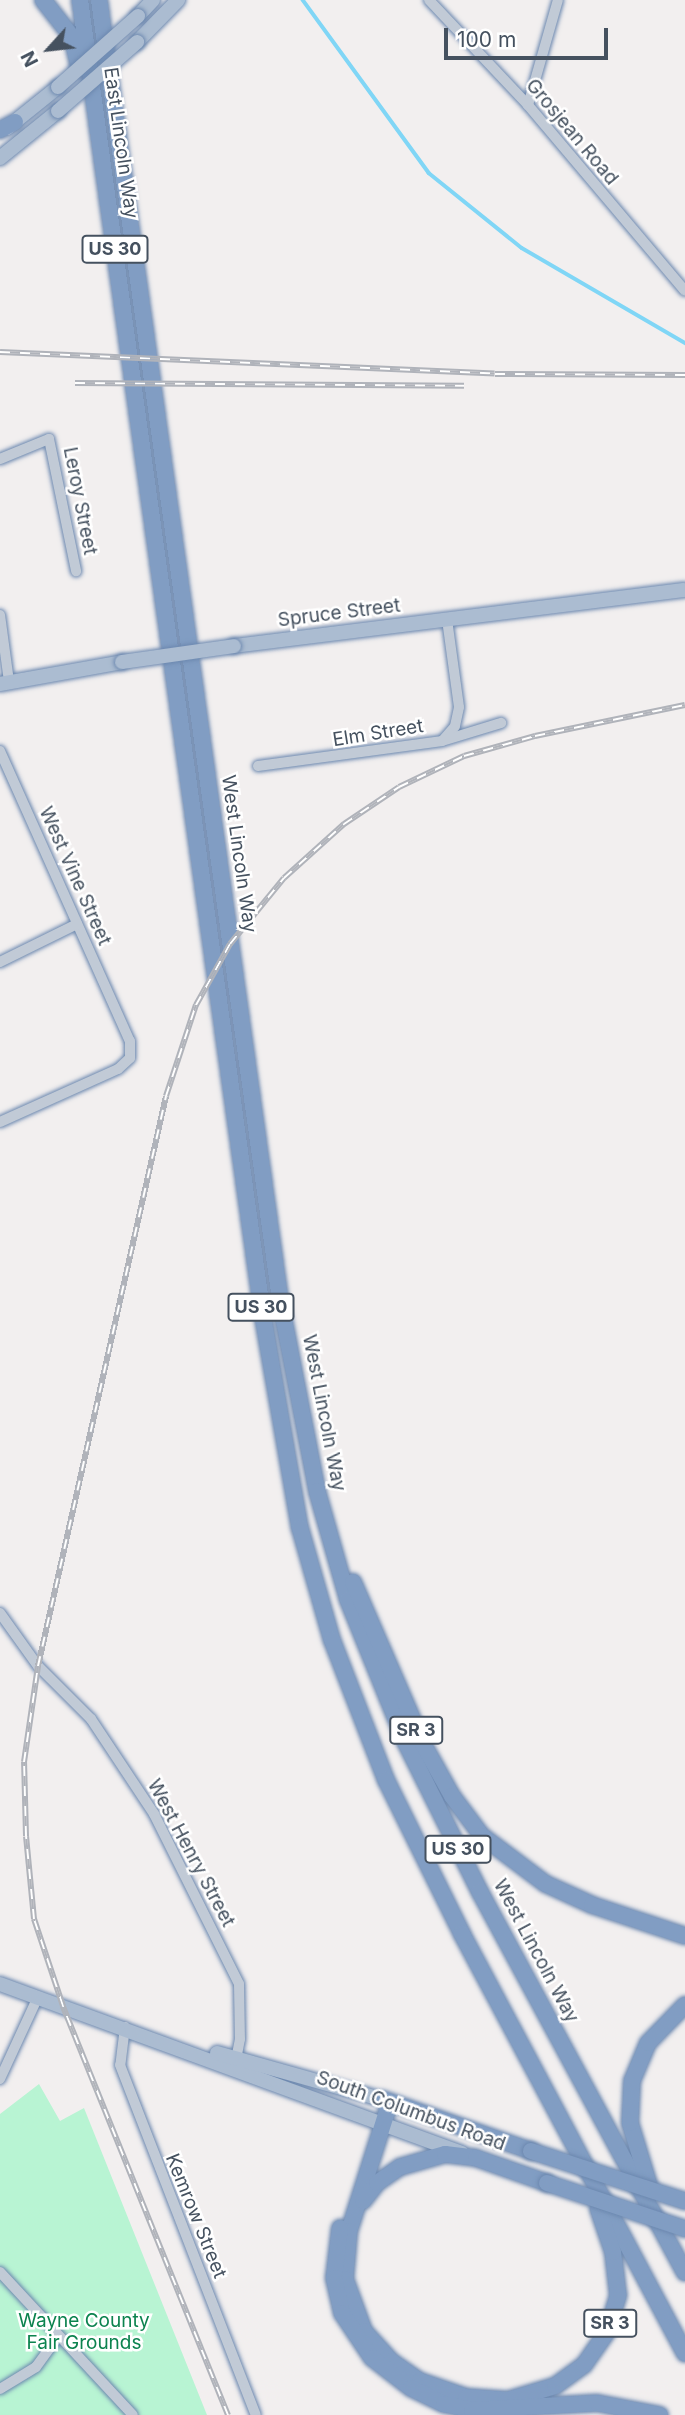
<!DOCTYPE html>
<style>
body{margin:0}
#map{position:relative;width:685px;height:2415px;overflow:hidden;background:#f2efef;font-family:Inter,sans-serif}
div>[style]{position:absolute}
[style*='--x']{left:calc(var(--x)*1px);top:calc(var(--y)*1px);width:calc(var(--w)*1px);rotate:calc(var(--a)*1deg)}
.green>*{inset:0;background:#b8f4d3}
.stream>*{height:3.5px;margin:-1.75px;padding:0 1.75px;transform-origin:1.75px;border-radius:1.75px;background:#80d6f6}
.roads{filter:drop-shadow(0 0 2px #6c88af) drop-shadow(0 0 2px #6c88af)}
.minor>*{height:10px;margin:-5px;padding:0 5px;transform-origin:5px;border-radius:5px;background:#c1cad6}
.major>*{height:14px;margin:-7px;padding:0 7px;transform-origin:7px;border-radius:7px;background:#abbcd1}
.highway>*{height:16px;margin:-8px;padding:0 8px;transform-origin:8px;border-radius:8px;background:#819dc3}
.rail>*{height:6px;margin-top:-3px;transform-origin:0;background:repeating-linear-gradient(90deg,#fff 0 10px,#b0b3ba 0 20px);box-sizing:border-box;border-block:2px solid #b0b3ba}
.bridges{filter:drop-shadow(0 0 2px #6c88af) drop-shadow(0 0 2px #6c88af)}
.major-bridge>*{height:14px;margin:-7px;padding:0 7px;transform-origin:7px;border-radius:7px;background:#abbcd1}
.highway-bridge>*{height:16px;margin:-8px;padding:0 8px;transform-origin:8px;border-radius:8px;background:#819dc3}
span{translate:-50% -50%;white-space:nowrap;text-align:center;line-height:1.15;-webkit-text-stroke:5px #fff;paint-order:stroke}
.shield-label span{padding:2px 5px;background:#fff;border:2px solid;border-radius:5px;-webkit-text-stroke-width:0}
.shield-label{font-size:18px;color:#45515f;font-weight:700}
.street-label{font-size:19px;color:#45515f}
.park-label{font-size:19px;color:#0c834f}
.north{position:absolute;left:14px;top:14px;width:70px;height:70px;-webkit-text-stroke:5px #fff;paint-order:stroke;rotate:243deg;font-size:19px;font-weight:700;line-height:28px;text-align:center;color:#45515f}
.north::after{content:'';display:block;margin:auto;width:24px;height:32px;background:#45515f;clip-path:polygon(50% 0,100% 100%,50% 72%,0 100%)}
.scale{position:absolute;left:444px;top:28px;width:164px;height:32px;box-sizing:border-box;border:4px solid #45515f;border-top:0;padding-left:9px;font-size:21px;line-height:24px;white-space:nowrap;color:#45515f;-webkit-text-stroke:5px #fff;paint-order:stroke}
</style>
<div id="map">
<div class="green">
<div style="clip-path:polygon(39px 2084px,60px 2121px,84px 2108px,207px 2415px,0 2415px,0 2114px)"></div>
</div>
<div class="stream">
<div style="--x:303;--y:0;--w:214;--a:53.9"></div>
<div style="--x:429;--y:173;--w:119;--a:38.9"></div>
<div style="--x:522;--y:248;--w:189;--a:30.2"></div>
</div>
<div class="roads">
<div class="minor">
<div style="--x:429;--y:0;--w:144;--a:46.7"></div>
<div style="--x:528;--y:105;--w:243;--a:49.8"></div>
<div style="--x:528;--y:105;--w:109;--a:-74.1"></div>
<div style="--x:0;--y:459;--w:53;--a:-22.2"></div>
<div style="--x:49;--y:439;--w:135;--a:78.4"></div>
<div style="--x:0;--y:615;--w:68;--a:82.3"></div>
<div style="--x:443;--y:740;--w:18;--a:-49"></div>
<div style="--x:455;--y:726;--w:19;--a:-78"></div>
<div style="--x:459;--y:707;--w:89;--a:-97.8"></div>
<div style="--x:0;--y:751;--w:318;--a:65.9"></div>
<div style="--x:130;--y:1041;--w:17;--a:90"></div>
<div style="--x:130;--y:1058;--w:16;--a:137"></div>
<div style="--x:118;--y:1069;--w:129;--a:155.8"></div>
<div style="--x:258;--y:766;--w:186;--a:-7.7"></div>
<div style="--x:442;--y:741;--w:62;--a:-17"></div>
<div style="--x:0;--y:962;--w:86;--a:-26.3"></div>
<div style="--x:0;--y:1613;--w:65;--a:54.4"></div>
<div style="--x:38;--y:1666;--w:75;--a:45"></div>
<div style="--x:91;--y:1719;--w:114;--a:56.4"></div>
<div style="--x:154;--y:1814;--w:190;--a:63.4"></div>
<div style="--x:239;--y:1984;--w:55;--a:89"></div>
<div style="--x:240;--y:2039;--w:26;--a:101"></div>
<div style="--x:125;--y:2027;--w:38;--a:97"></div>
<div style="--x:120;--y:2065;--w:375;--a:68.8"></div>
<div style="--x:0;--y:2079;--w:88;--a:-65.2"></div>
<div style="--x:0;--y:2272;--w:195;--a:47.1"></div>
<div style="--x:0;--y:2389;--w:42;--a:-31.4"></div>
<div style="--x:36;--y:2367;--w:37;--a:-54"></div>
</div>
<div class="major">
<div style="--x:138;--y:16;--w:22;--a:-47"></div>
<div style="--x:137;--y:42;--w:59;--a:-45.7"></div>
<div style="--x:7;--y:128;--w:65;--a:-38.8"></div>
<div style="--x:0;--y:158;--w:75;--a:-39"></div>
<div style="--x:234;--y:646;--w:454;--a:-7.1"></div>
<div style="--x:0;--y:684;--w:124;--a:-10.2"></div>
<div style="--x:0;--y:1984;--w:492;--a:20.1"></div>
<div style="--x:217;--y:2053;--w:170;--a:15.7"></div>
</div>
<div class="highway">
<div style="--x:43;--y:0;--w:47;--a:51.9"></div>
<div style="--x:72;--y:37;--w:32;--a:77"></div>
<div style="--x:80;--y:0;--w:1330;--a:82.09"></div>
<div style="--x:263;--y:1317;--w:214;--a:80.1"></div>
<div style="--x:300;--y:1528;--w:116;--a:74.1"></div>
<div style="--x:332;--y:1640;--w:150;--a:68.9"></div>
<div style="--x:386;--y:1780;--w:172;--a:63.7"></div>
<div style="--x:462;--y:1934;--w:475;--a:62"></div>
<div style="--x:99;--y:0;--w:1313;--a:82.07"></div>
<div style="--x:280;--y:1300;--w:195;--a:79"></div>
<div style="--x:317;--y:1491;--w:113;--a:74.1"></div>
<div style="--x:348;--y:1600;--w:152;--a:68"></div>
<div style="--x:405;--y:1741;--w:169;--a:63.6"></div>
<div style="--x:480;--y:1892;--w:432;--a:61.7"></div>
<div style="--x:0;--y:130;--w:17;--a:-28"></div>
<div style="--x:353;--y:1582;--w:176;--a:66.6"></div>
<div style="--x:423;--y:1744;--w:60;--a:60.9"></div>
<div style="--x:452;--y:1796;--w:50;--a:53.1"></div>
<div style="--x:482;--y:1836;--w:80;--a:36.9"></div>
<div style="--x:546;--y:1884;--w:51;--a:24.5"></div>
<div style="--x:592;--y:1905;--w:98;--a:18.4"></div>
<div style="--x:382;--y:2099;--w:158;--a:19.2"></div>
<div style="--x:390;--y:2102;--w:135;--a:107.6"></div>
<div style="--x:349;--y:2231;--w:48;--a:94.8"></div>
<div style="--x:345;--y:2279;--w:55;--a:69.9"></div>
<div style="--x:364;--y:2331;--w:40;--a:48"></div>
<div style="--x:391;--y:2361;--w:35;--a:35"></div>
<div style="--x:420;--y:2381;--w:49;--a:19.2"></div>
<div style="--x:466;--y:2397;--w:42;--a:4.1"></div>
<div style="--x:508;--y:2400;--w:49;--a:-16.6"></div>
<div style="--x:555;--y:2386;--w:36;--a:-36"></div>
<div style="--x:584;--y:2365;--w:40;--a:-55.1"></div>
<div style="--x:607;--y:2332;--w:39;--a:-73"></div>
<div style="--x:618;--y:2295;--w:43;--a:-96.6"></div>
<div style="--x:613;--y:2252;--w:46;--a:-108.8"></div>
<div style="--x:649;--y:2185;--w:65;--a:-107"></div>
<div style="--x:630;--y:2123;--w:42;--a:-87.3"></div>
<div style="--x:632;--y:2081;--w:41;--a:-67.2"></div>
<div style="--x:648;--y:2043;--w:53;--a:-45.8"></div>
<div style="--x:363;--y:2201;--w:23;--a:-52"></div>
<div style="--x:377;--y:2183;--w:28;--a:-35"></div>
<div style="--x:400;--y:2167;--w:47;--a:-16.1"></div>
<div style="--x:445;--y:2154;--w:31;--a:7"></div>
<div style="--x:476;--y:2158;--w:75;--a:19.4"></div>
<div style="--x:340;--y:2228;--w:50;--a:96.8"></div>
<div style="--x:334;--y:2278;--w:36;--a:77"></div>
<div style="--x:342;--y:2313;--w:54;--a:56.3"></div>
<div style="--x:372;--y:2358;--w:49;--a:37.6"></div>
<div style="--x:411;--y:2388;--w:37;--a:26"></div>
<div style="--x:444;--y:2404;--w:29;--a:12"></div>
<div style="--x:472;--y:2410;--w:125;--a:-3.2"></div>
<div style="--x:597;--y:2403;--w:64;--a:10.8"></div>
</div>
</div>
<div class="rail">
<div style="--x:0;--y:352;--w:495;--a:2.5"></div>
<div style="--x:495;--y:374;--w:190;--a:0.3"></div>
<div style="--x:75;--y:383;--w:389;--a:0.4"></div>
<div style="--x:228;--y:2415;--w:441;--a:-112"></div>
<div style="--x:63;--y:2006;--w:92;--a:-108.4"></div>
<div style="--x:34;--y:1919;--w:83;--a:-95.5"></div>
<div style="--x:26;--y:1836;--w:74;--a:-91.5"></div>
<div style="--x:24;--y:1762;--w:97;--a:-81.7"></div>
<div style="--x:38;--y:1666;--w:584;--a:-77.34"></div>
<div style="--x:166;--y:1096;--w:96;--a:-71.8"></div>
<div style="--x:196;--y:1005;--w:70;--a:-60.9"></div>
<div style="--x:230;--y:944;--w:85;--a:-50.7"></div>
<div style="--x:284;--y:878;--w:81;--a:-42"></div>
<div style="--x:344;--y:824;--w:66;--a:-33.9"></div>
<div style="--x:399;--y:787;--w:72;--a:-25.5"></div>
<div style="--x:464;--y:756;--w:74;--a:-15.7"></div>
<div style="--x:535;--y:736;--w:153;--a:-11.7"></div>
</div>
<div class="bridges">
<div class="major-bridge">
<div style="--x:58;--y:87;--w:107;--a:-41.6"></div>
<div style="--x:58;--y:111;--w:105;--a:-41.1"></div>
<div style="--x:122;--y:662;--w:113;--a:-8.1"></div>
</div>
<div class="highway-bridge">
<div style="--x:531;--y:2151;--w:162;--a:18"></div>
<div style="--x:547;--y:2183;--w:145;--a:18.4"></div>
</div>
</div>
<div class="shield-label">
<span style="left:115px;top:249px">US 30</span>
<span style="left:261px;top:1307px">US 30</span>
<span style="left:416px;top:1730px">SR 3</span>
<span style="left:458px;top:1849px">US 30</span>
<span style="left:610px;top:2323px">SR 3</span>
</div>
<div class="street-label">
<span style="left:572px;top:132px;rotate:50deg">Grosjean Road</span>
<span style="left:121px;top:143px;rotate:82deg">East Lincoln Way</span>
<span style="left:80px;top:501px;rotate:79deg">Leroy Street</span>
<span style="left:339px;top:613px;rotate:-7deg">Spruce Street</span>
<span style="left:378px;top:733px;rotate:-9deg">Elm Street</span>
<span style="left:239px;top:854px;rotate:82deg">West Lincoln Way</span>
<span style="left:75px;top:876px;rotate:66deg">West Vine Street</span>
<span style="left:324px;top:1413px;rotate:79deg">West Lincoln Way</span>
<span style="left:191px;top:1853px;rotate:62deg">West Henry Street</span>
<span style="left:536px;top:1951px;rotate:62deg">West Lincoln Way</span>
<span style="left:411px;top:2111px;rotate:20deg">South Columbus Road</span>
<span style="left:196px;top:2216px;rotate:68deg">Kemrow Street</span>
</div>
<div class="park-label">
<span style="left:84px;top:2332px">Wayne County<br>Fair Grounds</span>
</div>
<div class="north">N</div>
<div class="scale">100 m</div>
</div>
